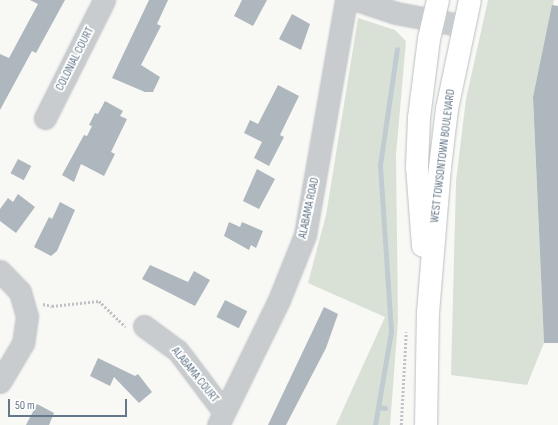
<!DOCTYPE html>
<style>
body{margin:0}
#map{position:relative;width:558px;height:425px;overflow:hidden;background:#f8f8f5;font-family:"Sofia Sans Condensed",sans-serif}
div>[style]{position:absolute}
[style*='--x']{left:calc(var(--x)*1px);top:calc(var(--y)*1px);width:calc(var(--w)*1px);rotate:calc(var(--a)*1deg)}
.green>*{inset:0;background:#d9e1d6}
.stream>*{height:5px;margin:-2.5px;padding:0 2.5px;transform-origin:2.5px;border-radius:2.5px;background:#c1ccd1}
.building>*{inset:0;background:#aeb7bd;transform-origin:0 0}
.path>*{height:2.5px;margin-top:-1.25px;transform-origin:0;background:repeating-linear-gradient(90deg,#bfc2c4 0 2px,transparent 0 4px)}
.roads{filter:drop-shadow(0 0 1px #bbbfc3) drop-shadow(0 0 1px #bbbfc3)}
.minor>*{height:21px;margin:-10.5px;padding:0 10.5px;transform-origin:10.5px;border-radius:10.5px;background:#c8cccf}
.major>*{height:22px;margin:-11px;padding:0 11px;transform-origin:11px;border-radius:11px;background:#fff}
span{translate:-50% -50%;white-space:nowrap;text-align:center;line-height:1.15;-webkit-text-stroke:4px #fff;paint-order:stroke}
.street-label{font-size:12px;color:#657889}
.scale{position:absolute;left:8px;top:399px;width:119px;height:18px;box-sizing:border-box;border:2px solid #657889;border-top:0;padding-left:5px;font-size:12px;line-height:14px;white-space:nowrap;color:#657889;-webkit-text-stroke:3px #fff;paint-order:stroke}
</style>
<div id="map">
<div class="green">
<div style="clip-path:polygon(488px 0,554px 0,533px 97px,544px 343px,527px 385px,451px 375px,456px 181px,466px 99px)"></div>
<div style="clip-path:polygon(358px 18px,395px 30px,406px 41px,396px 155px,398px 321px,390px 425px,336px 425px,385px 317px,308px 283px,326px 215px)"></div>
</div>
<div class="stream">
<div style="--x:379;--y:407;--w:6;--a:9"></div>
<div style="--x:375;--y:425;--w:95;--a:-80.3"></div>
<div style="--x:391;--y:331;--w:166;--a:-93.8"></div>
<div style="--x:380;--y:165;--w:117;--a:-81.7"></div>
</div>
<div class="building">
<div style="clip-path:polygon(30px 0,65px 0,36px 53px,32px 51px,0 110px,0 54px,9px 58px,38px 4px)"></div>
<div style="clip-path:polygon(149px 0,168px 0,157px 24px,161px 26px,141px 65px,160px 77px,153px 92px,145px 92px,112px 78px)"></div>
<div style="clip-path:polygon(242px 0,267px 0,253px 26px,234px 16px)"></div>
<div style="clip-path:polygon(552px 5px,558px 6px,558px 343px,544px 343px,533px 97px)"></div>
<div style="clip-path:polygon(292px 14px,310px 24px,301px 50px,279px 39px)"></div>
<div style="clip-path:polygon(278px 85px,299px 96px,280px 135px,284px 137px,269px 166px,254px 158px,262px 142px,244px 133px,250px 120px,258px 124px)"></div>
<div style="clip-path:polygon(105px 101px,123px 111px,120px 116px,127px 119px,111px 152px,115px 154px,104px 176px,81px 164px,74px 182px,62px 175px,84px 135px,87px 136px,92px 126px,89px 125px,95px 113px,98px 114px)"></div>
<div style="left:18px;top:159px;width:15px;height:16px;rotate:28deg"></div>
<div style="clip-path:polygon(257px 169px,275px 179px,259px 209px,243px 201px)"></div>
<div style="clip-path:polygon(18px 194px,35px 207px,16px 233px,0 221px,0 209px,8px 198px,13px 202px)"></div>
<div style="clip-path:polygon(60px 202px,75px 210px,57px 251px,51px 256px,34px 247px,49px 217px,52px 219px)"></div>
<div style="clip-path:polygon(229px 222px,240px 227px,242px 222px,263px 231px,256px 248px,251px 245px,249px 250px,224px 236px)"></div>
<div style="clip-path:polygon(150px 265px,188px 282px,194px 271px,210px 280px,195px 306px,142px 279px)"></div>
<div style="left:225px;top:300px;width:25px;height:19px;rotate:27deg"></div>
<div style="clip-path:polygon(324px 307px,338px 314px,326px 348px,286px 425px,268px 425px)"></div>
<div style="clip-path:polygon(98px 358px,135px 376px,138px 374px,152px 392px,139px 403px,114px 377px,110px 386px,90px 376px)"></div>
<div style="clip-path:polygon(37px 404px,54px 413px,49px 425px,26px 425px)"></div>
</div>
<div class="path">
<div style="--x:43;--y:304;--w:9;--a:13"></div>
<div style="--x:52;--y:306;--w:47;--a:-6.1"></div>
<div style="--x:99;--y:301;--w:37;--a:44"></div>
<div style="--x:401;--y:425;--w:93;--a:-86.9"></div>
</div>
<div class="roads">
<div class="minor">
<div style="--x:357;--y:0;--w:41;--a:18.4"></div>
<div style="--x:396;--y:13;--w:69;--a:10.8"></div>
<div style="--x:45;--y:118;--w:132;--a:-63.4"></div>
<div style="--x:0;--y:271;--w:29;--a:46"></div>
<div style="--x:20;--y:292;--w:25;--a:74"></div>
<div style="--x:27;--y:316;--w:27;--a:98"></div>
<div style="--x:23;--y:343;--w:45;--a:120.5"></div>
<div style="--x:144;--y:326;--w:42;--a:36.3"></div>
<div style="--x:178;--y:351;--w:76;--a:53"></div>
<div style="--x:218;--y:425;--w:139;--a:-64"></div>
<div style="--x:279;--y:300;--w:70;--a:-68.2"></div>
<div style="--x:305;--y:235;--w:239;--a:-80.1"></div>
</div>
<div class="major">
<div style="--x:423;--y:246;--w:80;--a:-94.3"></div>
<div style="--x:417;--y:166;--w:48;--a:-87.6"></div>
<div style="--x:419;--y:118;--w:80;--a:-82.8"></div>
<div style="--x:429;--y:39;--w:40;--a:-77"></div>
<div style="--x:426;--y:425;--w:112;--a:-89"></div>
<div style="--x:428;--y:313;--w:146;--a:-85.3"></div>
<div style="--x:440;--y:167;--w:58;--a:-83.1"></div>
<div style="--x:447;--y:109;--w:111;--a:-78.1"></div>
</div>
</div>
<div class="street-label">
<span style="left:75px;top:59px;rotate:-63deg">COLONIAL COURT</span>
<span style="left:443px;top:156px;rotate:-83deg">WEST TOWSONTOWN BOULEVARD</span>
<span style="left:309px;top:208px;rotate:-78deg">ALABAMA ROAD</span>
<span style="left:195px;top:375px;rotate:51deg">ALABAMA COURT</span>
</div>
<div class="scale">50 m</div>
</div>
